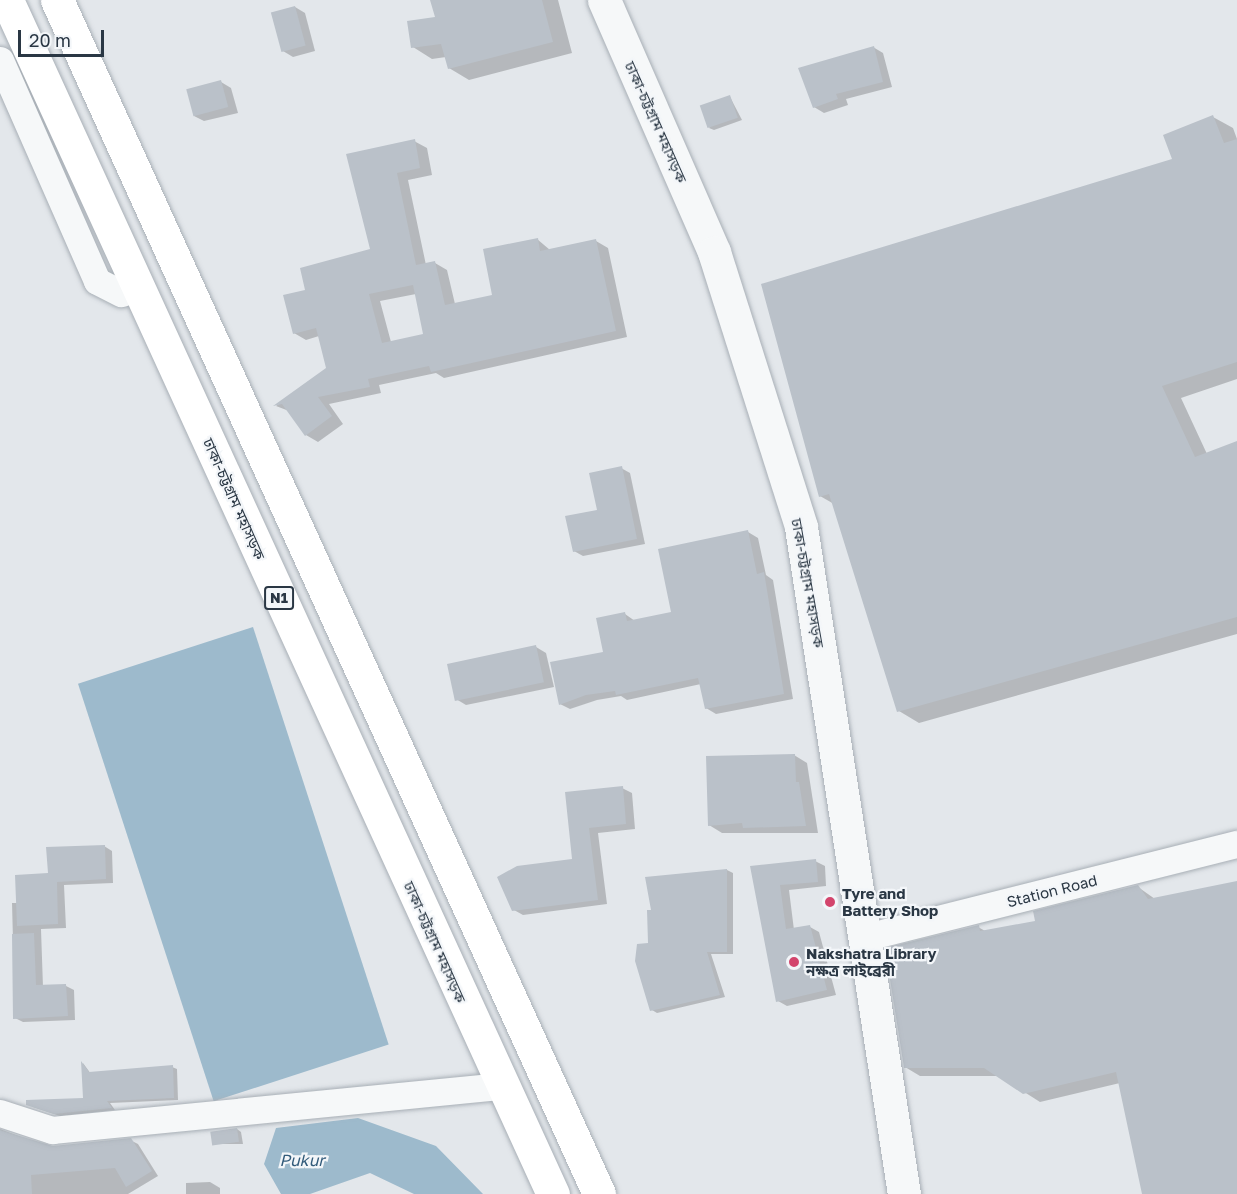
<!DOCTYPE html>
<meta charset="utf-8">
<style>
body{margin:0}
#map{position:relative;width:1237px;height:1194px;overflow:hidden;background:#e3e7eb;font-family:"Golos Text","Noto Sans Bengali",sans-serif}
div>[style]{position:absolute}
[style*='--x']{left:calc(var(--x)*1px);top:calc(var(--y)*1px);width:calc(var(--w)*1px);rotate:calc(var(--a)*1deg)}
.water>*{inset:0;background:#9dbacc;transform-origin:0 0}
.shadow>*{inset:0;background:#0003}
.building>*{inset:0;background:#bac1c9;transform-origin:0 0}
.roads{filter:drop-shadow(0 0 2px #a8afb6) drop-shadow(0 0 2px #a8afb6)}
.minor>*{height:27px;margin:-13.5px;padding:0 13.5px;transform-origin:13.5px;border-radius:13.5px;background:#f6f8f9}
.tertiary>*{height:33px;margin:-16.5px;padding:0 16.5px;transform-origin:16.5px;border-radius:16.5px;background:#f6f8f9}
.trunk>*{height:33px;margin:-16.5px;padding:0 16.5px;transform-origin:16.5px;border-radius:16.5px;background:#fff}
.dots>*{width:16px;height:16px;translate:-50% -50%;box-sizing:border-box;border:3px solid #f3f6f9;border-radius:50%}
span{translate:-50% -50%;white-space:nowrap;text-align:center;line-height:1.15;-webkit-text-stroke:4.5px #f3f6f9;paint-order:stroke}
.shield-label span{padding:2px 4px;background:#f3f6f9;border:2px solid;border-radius:4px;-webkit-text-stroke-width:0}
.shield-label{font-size:14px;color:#2a3744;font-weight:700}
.street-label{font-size:15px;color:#2a3744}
.poi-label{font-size:15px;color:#2a3744;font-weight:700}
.left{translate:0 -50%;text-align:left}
.water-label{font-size:16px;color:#325b7a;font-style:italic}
.scale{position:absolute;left:18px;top:30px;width:86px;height:27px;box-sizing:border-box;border:3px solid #2a3744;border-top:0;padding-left:8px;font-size:18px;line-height:21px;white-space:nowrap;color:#2a3744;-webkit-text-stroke:4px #f3f6f9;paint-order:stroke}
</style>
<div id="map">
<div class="water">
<div style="left:253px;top:627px;width:439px;height:184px;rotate:72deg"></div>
<div style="clip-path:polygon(358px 1118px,436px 1146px,483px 1194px,414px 1194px,370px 1173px,310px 1194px,281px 1194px,264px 1164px,276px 1128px)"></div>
</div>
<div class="shadow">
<div style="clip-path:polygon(432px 0,558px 0,572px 53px,469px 80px,449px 68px,446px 57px,432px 59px,413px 47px,436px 18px)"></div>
<div style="clip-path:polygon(295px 7px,305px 13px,315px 51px,293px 57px,283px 51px)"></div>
<div style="clip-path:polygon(873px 47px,883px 53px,892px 87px,846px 99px,848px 105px,824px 113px,814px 107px)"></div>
<div style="clip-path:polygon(221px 82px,231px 88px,238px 113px,204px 121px,194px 116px)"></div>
<div style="clip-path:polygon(730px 97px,742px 120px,714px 130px,709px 128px)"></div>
<div style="clip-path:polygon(1213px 117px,1233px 128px,1237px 139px,1237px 379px,1181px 398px,1207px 454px,1237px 442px,1237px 634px,919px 723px,899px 711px,834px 504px,820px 496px,1174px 160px)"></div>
<div style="clip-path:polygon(evenodd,414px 141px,427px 148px,432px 175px,408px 180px,426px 265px,435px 263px,447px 270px,455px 304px,494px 296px,537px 239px,550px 250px,596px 241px,608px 248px,627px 337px,444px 378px,436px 373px,379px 385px,381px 393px,329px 404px,343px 424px,318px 442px,306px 435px,289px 411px,276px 406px,328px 369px,319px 336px,306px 340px,294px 333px,307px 291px,372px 250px,347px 155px,414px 141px,416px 294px,424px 335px,391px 342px,380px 301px,416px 294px)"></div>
<div style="clip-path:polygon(621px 468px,630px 473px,645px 544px,583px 556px,574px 551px)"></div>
<div style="clip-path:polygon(748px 532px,758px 538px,766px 575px,773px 580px,793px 699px,716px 714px,706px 708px,701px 684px,627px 700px,621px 696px,597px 700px,570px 709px,560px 704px,605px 653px,625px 614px,635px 621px,673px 613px)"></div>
<div style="clip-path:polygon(536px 647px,546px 653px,554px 687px,466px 705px,456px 699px)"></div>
<div style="clip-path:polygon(794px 755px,807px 763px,818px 833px,722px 833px,709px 825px)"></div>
<div style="clip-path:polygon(622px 788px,632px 793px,635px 829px,598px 833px,607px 904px,523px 915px,514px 910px,573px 860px,567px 794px)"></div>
<div style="clip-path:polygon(104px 846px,112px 851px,113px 883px,64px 885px,66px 928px,41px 929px,43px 987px,66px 986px,74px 990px,75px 1020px,23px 1022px,15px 1018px,12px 903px,18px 903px,49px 875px)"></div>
<div style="clip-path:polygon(815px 861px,825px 866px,826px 886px,789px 890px,794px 930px,810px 927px,819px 932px,836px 995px,787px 1006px,778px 1001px,752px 868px)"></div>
<div style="clip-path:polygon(727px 870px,733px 873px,733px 954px,711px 954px,725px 997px,657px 1013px,652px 1010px,653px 911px,647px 879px)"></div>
<div style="clip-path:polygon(1237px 883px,1237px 1194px,1143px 1194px,1120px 1083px,1040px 1102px,999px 1076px,920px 1076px,905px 1067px,978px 927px,987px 932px,1036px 922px,1138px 887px,1155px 899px)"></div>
<div style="clip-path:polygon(83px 1063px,91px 1074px,172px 1067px,177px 1069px,178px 1100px,110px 1103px,115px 1110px,60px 1116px,33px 1107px,85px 1099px)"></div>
<div style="clip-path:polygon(0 1129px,47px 1147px,130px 1140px,138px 1144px,158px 1176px,128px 1194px,0 1194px)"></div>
<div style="clip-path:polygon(237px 1129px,241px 1132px,243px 1144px,214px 1144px)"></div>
<div style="clip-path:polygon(210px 1182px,220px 1188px,220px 1194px,186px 1194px,186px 1183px)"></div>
</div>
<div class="building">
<div style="clip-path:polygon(430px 0,542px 0,553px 42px,448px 69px,441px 44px,411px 48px,407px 21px,435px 17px)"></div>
<div style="left:295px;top:6px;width:41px;height:25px;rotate:75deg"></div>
<div style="clip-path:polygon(874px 46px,883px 82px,836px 94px,838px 99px,813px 108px,798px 68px)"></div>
<div style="left:221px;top:80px;width:28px;height:36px;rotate:75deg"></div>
<div style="left:730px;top:95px;width:24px;height:32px;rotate:71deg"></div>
<div style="clip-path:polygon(1213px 115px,1224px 143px,1237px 139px,1237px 362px,1162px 386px,1195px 457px,1237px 441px,1237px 617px,897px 712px,829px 494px,819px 497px,761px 284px,1172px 159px,1163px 135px)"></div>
<div style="clip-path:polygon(evenodd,415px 139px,420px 168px,397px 173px,416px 265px,435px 261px,445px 305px,492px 295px,483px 249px,538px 238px,540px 251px,596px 239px,616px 331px,431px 372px,429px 366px,368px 379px,370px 387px,318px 397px,332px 416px,305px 436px,282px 404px,273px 406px,326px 368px,316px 328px,293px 334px,283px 295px,305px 290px,300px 268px,370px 249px,346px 154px,415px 139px,413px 285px,423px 334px,382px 343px,369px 294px,413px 285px)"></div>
<div style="clip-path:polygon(622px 466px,637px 539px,573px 552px,565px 516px,597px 510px,589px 473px)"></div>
<div style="clip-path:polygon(748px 530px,757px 574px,764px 572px,784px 694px,705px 709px,698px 678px,616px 695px,615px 691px,586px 695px,559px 705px,550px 662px,603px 652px,596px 618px,625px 612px,627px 621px,671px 612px,658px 549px)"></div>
<div style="left:536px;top:645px;width:38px;height:91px;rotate:78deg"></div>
<div style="clip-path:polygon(795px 754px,796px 782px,799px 782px,806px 826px,743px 828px,742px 823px,708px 826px,706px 756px)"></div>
<div style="clip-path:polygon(623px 786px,626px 824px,589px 828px,598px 900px,512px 911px,497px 877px,517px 866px,572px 859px,565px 792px)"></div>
<div style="clip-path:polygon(105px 845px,106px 879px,57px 882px,58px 924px,17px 926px,15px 875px,48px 873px,46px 847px)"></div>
<div style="clip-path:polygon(816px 859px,818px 882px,780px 885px,786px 929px,810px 925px,827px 990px,776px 1002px,750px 866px)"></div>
<div style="clip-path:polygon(727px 869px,727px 952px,707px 952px,720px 995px,650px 1011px,635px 961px,637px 944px,648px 943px,647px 910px,651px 910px,645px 877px)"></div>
<div style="clip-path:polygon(1237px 881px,1237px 1194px,1142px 1194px,1116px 1072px,1023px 1094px,984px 1068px,904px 1068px,885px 948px,979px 925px,980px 931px,1035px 921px,1033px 911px,1138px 885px,1148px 899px)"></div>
<div style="clip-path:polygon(34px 933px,36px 985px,66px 984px,68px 1016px,13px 1019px,12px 934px)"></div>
<div style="clip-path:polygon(81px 1061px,89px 1072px,173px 1065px,174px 1098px,107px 1101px,112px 1108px,54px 1114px,26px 1105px,26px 1100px,83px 1098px)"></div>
<div style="left:237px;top:1128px;width:14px;height:27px;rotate:82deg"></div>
<div style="clip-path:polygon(0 1130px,53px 1146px,131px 1138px,152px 1171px,126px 1187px,115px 1168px,31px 1175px,32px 1194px,0 1194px)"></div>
</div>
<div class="roads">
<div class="minor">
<div style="--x:0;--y:60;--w:241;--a:66.3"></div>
<div style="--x:97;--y:281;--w:27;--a:27"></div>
<div style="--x:866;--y:937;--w:382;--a:-14.1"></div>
<div style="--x:0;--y:1113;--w:55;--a:18.1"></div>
<div style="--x:52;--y:1130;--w:451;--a:-5.6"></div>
</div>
<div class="tertiary">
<div style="--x:604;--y:0;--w:275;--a:66.4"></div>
<div style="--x:714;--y:252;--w:288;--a:72.4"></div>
<div style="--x:801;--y:527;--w:675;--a:81.22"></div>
</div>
<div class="trunk">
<div style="--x:7;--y:0;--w:1313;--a:65.43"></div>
<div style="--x:57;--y:0;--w:1311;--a:65.58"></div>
</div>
</div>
<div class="dots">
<div style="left:830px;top:902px;background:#d3456c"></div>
<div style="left:794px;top:962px;background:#d3456c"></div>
</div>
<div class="shield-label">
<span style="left:279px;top:598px">N1</span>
</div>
<div class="street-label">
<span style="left:656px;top:122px;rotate:66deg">ঢাকা-চট্টগ্রাম মহাসড়ক</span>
<span style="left:234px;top:499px;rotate:66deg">ঢাকা-চট্টগ্রাম মহাসড়ক</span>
<span style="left:808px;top:583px;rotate:80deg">ঢাকা-চট্টগ্রাম মহাসড়ক</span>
<span style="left:1052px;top:891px;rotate:-14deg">Station Road</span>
<span style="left:435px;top:942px;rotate:66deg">ঢাকা-চট্টগ্রাম মহাসড়ক</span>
</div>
<div class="poi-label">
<span class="left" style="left:842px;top:902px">Tyre and<br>Battery Shop</span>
<span class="left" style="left:806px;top:962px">Nakshatra Library<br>নক্ষত্র লাইব্রেরী</span>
</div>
<div class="water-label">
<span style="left:302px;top:1160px">Pukur</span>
</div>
<div class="scale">20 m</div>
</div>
